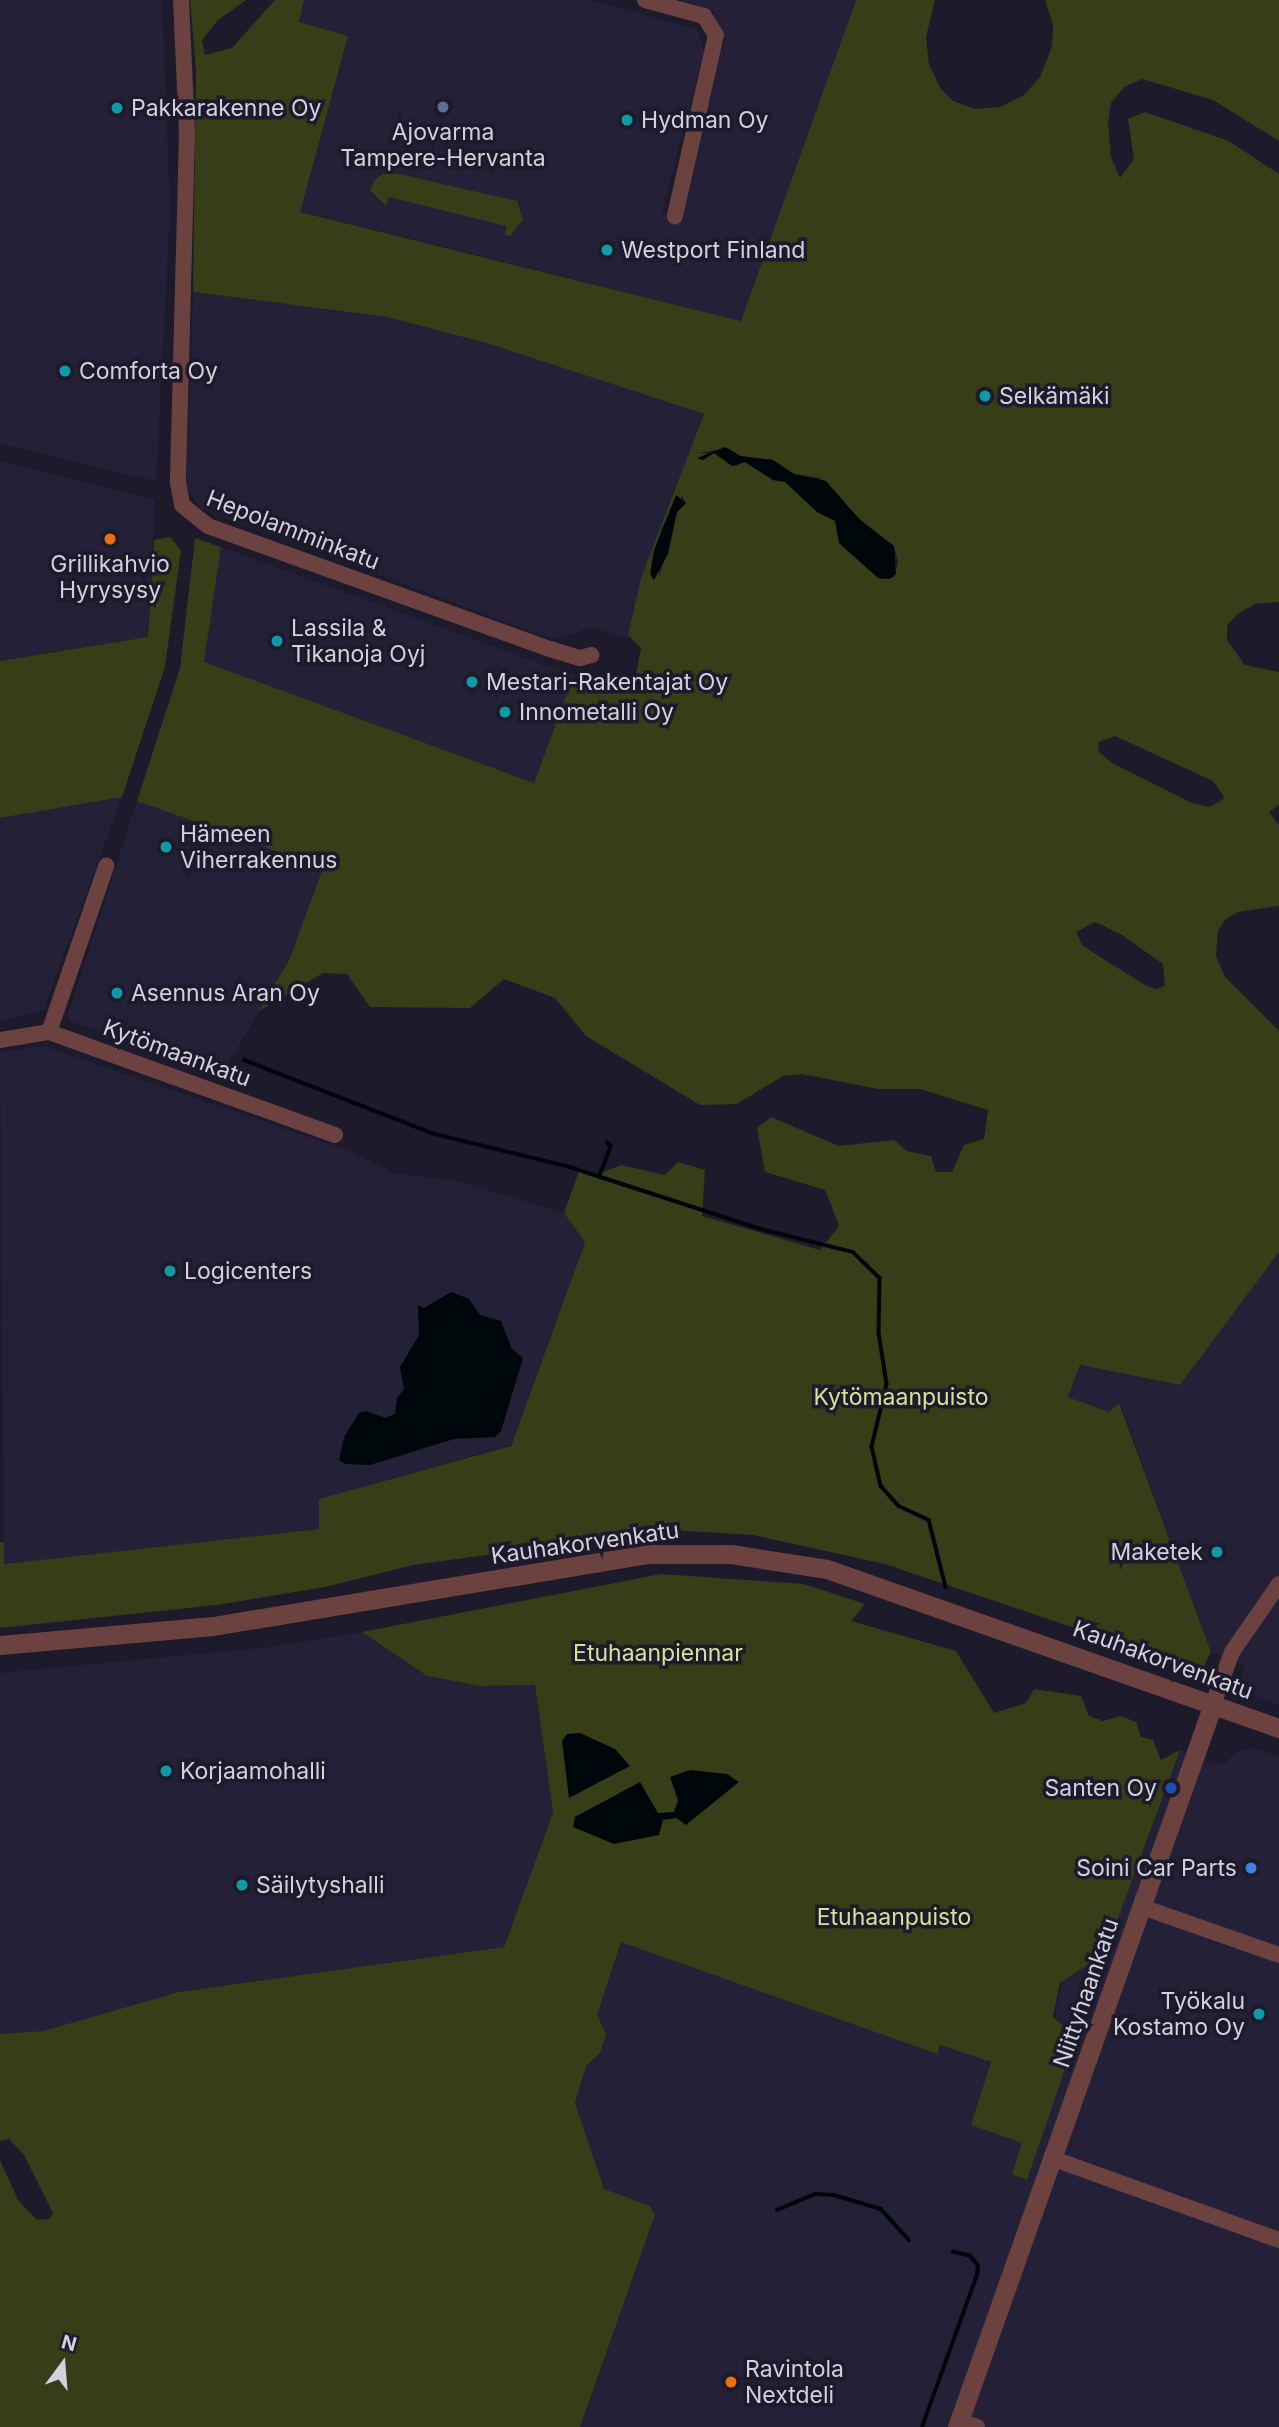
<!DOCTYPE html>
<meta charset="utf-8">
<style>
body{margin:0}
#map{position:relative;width:1279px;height:2427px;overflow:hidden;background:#1c1a2b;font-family:Inter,sans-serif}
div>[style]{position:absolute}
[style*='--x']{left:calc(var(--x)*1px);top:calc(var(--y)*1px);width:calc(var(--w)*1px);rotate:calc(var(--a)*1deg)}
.built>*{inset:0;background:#232037;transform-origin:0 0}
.green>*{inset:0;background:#373d17}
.water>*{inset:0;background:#00070b}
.stream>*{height:3.5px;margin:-1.75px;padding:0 1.75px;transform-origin:1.75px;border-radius:1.75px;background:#00070b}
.minor>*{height:16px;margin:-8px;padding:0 8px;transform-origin:8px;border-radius:8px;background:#6c4240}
.tertiary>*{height:19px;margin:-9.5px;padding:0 9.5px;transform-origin:9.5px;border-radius:9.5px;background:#6c4240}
.dots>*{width:19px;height:19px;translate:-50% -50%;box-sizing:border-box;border:4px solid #1c1a2b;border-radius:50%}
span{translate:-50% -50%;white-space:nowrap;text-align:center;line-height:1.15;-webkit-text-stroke:7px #1c1a2b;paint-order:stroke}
.poi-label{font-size:23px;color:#d2d1dd}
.left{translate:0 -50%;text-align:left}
.right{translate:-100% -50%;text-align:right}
.street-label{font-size:23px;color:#d2d1dd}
.park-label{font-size:23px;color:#d4e495}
.north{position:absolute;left:28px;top:2329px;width:70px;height:70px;-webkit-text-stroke:5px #1c1a2b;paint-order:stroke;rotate:16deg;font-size:19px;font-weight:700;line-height:28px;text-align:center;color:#d2d1dd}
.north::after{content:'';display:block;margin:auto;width:24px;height:32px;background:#d2d1dd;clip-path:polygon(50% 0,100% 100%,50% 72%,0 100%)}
</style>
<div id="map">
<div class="built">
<div style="clip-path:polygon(0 0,162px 0,170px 209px,156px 481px,0 444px)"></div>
<div style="clip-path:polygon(304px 0,588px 0,697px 29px,704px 51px,662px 212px,677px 216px,724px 40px,713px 12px,681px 0,856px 0,742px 321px,299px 211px,348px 36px,299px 22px)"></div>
<div style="clip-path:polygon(193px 292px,387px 317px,490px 344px,704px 414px,629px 638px,590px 627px,561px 639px,545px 637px,200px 508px,186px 487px)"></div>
<div style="clip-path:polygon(0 461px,155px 499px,148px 637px,0 661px)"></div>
<div style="left:221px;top:547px;width:376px;height:116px;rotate:20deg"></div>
<div style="clip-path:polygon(122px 797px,43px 1011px,0 1021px,0 818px)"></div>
<div style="clip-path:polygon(137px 801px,323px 868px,289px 960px,228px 1064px,198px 1067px,70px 1021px,68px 1014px)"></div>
<div style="clip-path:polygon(44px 1046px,352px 1152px,397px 1174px,454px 1180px,564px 1213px,585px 1241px,511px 1445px,320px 1499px,319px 1529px,4px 1564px,0 1052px)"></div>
<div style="clip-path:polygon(1279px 1252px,1279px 1705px,1245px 1692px,1239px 1682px,1245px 1666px,1211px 1652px,1120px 1403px,1109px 1412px,1068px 1397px,1080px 1365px,1180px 1385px)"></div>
<div style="clip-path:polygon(362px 1632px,427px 1676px,480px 1686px,535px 1685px,553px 1813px,504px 1947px,179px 1992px,43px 2031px,0 2034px,0 1673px,270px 1647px)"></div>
<div style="clip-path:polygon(1254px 1748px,1279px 1757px,1279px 2427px,580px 2427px,655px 2215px,650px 2206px,604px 2190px,575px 2103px,586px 2066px,600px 2053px,596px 2015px,621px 1941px,936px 2054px,940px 2045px,992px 2062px,1023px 2143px,1026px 2180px,1061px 1983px,1105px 1954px,1180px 1750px,1223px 1765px,1237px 1751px)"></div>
</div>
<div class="green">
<div style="clip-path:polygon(evenodd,190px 0,246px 0,218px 20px,202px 40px,205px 55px,232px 48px,275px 0,304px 0,299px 22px,348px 36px,300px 212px,741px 321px,856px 0,935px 0,926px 37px,929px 64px,940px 88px,953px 101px,975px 109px,1000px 107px,1024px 95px,1040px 77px,1052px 46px,1053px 25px,1045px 0,1279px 0,1279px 141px,1213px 100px,1142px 79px,1124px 87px,1111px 103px,1108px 123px,1111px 157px,1120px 178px,1134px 159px,1128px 119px,1145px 112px,1229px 141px,1279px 174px,1279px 602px,1255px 604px,1236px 615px,1227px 626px,1227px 640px,1245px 665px,1279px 672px,1279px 805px,1269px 812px,1279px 825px,1279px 906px,1238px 912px,1225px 920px,1218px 931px,1216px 956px,1225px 977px,1279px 1031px,1279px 1252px,1180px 1385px,1080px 1365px,1068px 1397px,1109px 1412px,1119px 1403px,1211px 1652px,1202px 1671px,885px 1564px,753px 1535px,671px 1530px,413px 1565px,325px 1587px,217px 1605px,0 1628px,0 1542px,4px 1542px,4px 1564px,319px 1529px,319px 1499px,511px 1446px,585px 1242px,564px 1213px,580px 1168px,598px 1174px,621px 1165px,665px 1175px,678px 1162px,705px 1170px,702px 1216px,820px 1250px,839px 1226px,825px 1190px,765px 1172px,757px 1128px,771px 1117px,839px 1146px,894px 1140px,907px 1151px,931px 1156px,936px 1172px,952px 1172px,964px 1145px,984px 1139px,988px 1110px,920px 1089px,878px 1089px,802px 1074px,783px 1076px,737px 1104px,700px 1105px,586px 1036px,555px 998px,504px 979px,470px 1008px,370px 1007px,347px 974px,323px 973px,259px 1011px,289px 960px,323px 868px,137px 801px,180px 668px,195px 538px,221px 547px,204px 662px,534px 783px,573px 678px,627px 693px,633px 691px,641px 648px,628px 635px,641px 578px,704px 414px,490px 344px,387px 317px,193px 292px,196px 70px,190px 0,728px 448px,740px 456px,773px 460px,794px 474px,820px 478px,873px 532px,894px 546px,898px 562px,894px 577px,882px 579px,843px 547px,835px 521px,785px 482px,773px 480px,745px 462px,736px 466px,718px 454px,698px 453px,728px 448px,190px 0,682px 496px,686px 503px,677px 512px,659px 578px,661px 529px,682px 496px,190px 0,1115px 736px,1213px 781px,1225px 798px,1210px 807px,1192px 803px,1112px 763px,1098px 751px,1099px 742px,1115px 736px,190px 0,1095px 922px,1122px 935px,1163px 964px,1165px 986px,1155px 989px,1145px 985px,1083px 946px,1076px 932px,1095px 922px)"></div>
<div style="clip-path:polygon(386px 171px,517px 201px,523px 220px,510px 236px,505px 235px,506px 226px,389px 197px,386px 206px,370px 190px,374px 181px)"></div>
<div style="clip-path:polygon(170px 537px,181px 550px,165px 667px,122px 797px,0 818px,0 661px,148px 637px,154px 540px)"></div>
<div style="clip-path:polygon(661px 1574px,804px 1584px,865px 1604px,851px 1621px,956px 1651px,994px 1713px,1026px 1703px,1034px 1689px,1081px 1696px,1089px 1716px,1103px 1721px,1121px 1716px,1136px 1722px,1141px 1737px,1153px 1740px,1161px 1760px,1180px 1750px,1105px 1954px,1060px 1983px,1053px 2017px,1076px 2037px,1027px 2180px,1012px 2174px,1022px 2143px,971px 2125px,991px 2062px,940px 2045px,937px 2054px,621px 1942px,597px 2015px,606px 2034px,600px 2053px,586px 2066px,575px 2103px,604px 2189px,650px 2206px,655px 2215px,580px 2427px,0 2427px,0 2160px,18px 2200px,37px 2220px,49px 2219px,53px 2213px,24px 2155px,9px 2139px,0 2141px,0 2034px,43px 2031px,179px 1992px,504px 1947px,553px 1813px,535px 1685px,480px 1686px,427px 1676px,362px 1632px)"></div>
</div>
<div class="water">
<div style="clip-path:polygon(725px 447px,740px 456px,773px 460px,794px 474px,826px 481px,859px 519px,894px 546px,896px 574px,890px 579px,878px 578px,839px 543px,835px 521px,817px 512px,785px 482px,773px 480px,745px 462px,732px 466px,714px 453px,703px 460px,697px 458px)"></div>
<div style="clip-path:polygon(676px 495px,686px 503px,677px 512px,668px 554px,654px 580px,650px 574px,654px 550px)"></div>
<div style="clip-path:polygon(451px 1292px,469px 1299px,480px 1315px,501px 1321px,512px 1349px,523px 1358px,501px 1431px,495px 1437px,454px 1439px,370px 1465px,345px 1464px,339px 1460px,344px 1437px,359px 1413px,366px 1411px,385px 1418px,395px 1414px,397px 1398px,404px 1389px,400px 1367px,419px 1335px,418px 1305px,424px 1308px)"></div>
<div style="clip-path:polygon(580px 1733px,615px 1749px,630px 1766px,569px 1798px,562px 1741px,567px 1734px)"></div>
<div style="clip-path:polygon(690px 1770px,727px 1774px,739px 1782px,686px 1825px,676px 1818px,663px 1820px,659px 1835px,614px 1844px,573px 1827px,575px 1817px,640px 1782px,658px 1813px,674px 1812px,678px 1800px,670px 1777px)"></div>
</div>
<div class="stream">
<div style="--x:244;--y:1060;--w:205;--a:21.2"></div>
<div style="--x:435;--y:1134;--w:139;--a:13.7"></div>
<div style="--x:570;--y:1167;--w:201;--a:18"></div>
<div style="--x:761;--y:1229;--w:95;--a:14"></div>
<div style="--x:853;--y:1252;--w:37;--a:44"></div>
<div style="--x:880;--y:1278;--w:55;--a:91"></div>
<div style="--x:879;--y:1333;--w:52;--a:81.1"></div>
<div style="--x:887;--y:1384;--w:65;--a:103.4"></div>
<div style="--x:872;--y:1447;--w:40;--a:77"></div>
<div style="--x:881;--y:1486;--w:27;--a:48"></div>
<div style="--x:899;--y:1506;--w:33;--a:25"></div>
<div style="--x:929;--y:1520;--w:69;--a:75.8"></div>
<div style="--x:599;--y:1177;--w:33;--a:-69"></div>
<div style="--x:611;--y:1146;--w:5;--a:-143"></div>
<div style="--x:777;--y:2210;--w:41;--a:-22.8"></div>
<div style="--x:815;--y:2194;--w:19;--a:3"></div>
<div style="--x:834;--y:2195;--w:49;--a:16.6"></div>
<div style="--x:881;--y:2209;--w:42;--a:47.9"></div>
<div style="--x:922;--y:2427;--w:162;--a:-70.1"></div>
<div style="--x:977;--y:2275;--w:9;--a:-84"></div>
<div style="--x:978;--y:2266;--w:13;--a:-129"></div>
<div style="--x:970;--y:2256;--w:17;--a:-167"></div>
</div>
<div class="minor">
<div style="--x:181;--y:0;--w:134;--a:87.4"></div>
<div style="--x:187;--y:134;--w:348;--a:91.5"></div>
<div style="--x:178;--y:482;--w:23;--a:80"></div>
<div style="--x:182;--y:505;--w:33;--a:39"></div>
<div style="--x:208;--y:526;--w:363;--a:19.8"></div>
<div style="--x:550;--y:649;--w:31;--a:17"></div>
<div style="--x:580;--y:658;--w:12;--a:-14"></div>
<div style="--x:645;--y:0;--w:61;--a:15.2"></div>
<div style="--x:704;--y:16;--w:22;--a:58"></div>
<div style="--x:716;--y:35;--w:186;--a:102.8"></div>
<div style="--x:49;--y:1032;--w:176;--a:-71"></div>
<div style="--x:0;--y:1040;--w:50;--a:-9.3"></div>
<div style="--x:49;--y:1032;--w:304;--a:19.8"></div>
<div style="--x:1213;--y:1704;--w:55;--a:-69.9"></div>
<div style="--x:1232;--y:1652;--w:83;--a:-55.3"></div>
<div style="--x:1142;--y:1907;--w:145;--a:19.3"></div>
<div style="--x:1054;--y:2159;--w:239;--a:19.8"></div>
<div style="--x:959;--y:2421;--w:19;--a:18"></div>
</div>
<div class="tertiary">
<div style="--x:0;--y:1645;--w:214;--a:-5.1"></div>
<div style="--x:213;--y:1626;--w:441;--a:-9.4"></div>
<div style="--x:648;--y:1554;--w:83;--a:0"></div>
<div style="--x:731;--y:1554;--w:97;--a:8.9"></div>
<div style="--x:827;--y:1569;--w:479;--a:19.4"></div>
<div style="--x:957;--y:2427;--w:767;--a:-70.5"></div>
</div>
<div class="dots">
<div style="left:443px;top:107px;background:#5c6f8a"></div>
<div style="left:117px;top:108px;background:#0f9aa8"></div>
<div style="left:627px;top:120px;background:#0f9aa8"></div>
<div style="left:607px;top:250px;background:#0f9aa8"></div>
<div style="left:65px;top:371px;background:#0f9aa8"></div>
<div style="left:985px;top:396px;background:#0f9aa8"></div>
<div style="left:110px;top:539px;background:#e8710a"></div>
<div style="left:277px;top:641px;background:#0f9aa8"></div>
<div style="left:472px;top:682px;background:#0f9aa8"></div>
<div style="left:505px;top:712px;background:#0f9aa8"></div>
<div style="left:166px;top:847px;background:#0f9aa8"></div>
<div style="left:117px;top:993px;background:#0f9aa8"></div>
<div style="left:170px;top:1271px;background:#0f9aa8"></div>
<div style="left:1217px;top:1552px;background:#0f9aa8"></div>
<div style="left:166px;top:1771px;background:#0f9aa8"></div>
<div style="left:1171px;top:1788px;background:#1a4fb4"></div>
<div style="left:1251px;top:1868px;background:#3f7fe0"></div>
<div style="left:242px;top:1885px;background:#0f9aa8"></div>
<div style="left:1259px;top:2014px;background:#0f9aa8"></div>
<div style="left:731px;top:2382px;background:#e8710a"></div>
</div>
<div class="poi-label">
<span class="left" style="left:131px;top:108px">Pakkarakenne Oy</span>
<span class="left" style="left:641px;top:120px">Hydman Oy</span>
<span style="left:443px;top:145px">Ajovarma<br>Tampere-Hervanta</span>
<span class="left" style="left:621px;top:250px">Westport Finland</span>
<span class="left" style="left:79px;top:371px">Comforta Oy</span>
<span class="left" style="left:999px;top:396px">Selkämäki</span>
<span style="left:110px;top:577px">Grillikahvio<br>Hyrysysy</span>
<span class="left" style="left:291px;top:641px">Lassila &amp;<br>Tikanoja Oyj</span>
<span class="left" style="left:486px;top:682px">Mestari-Rakentajat Oy</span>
<span class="left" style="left:519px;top:712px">Innometalli Oy</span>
<span class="left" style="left:180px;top:847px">Hämeen<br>Viherrakennus</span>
<span class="left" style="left:131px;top:993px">Asennus Aran Oy</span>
<span class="left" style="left:184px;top:1271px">Logicenters</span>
<span class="right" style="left:1203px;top:1552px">Maketek</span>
<span class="left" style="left:180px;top:1771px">Korjaamohalli</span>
<span class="right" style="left:1157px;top:1788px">Santen Oy</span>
<span class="right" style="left:1237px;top:1868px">Soini Car Parts</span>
<span class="left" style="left:256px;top:1885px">Säilytyshalli</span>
<span class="right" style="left:1245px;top:2014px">Työkalu<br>Kostamo Oy</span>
<span class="left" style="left:745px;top:2382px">Ravintola<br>Nextdeli</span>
</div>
<div class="street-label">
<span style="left:293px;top:530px;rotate:21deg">Hepolamminkatu</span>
<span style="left:177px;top:1053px;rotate:20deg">Kytömaankatu</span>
<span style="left:585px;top:1543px;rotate:-8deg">Kauhakorvenkatu</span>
<span style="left:1163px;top:1660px;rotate:20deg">Kauhakorvenkatu</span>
<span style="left:1086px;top:1993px;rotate:-71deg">Niittyhaankatu</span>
</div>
<div class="park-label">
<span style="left:901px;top:1397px">Kytömaanpuisto</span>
<span style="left:658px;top:1653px">Etuhaanpiennar</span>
<span style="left:894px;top:1917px">Etuhaanpuisto</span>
</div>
<div class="north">N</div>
</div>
